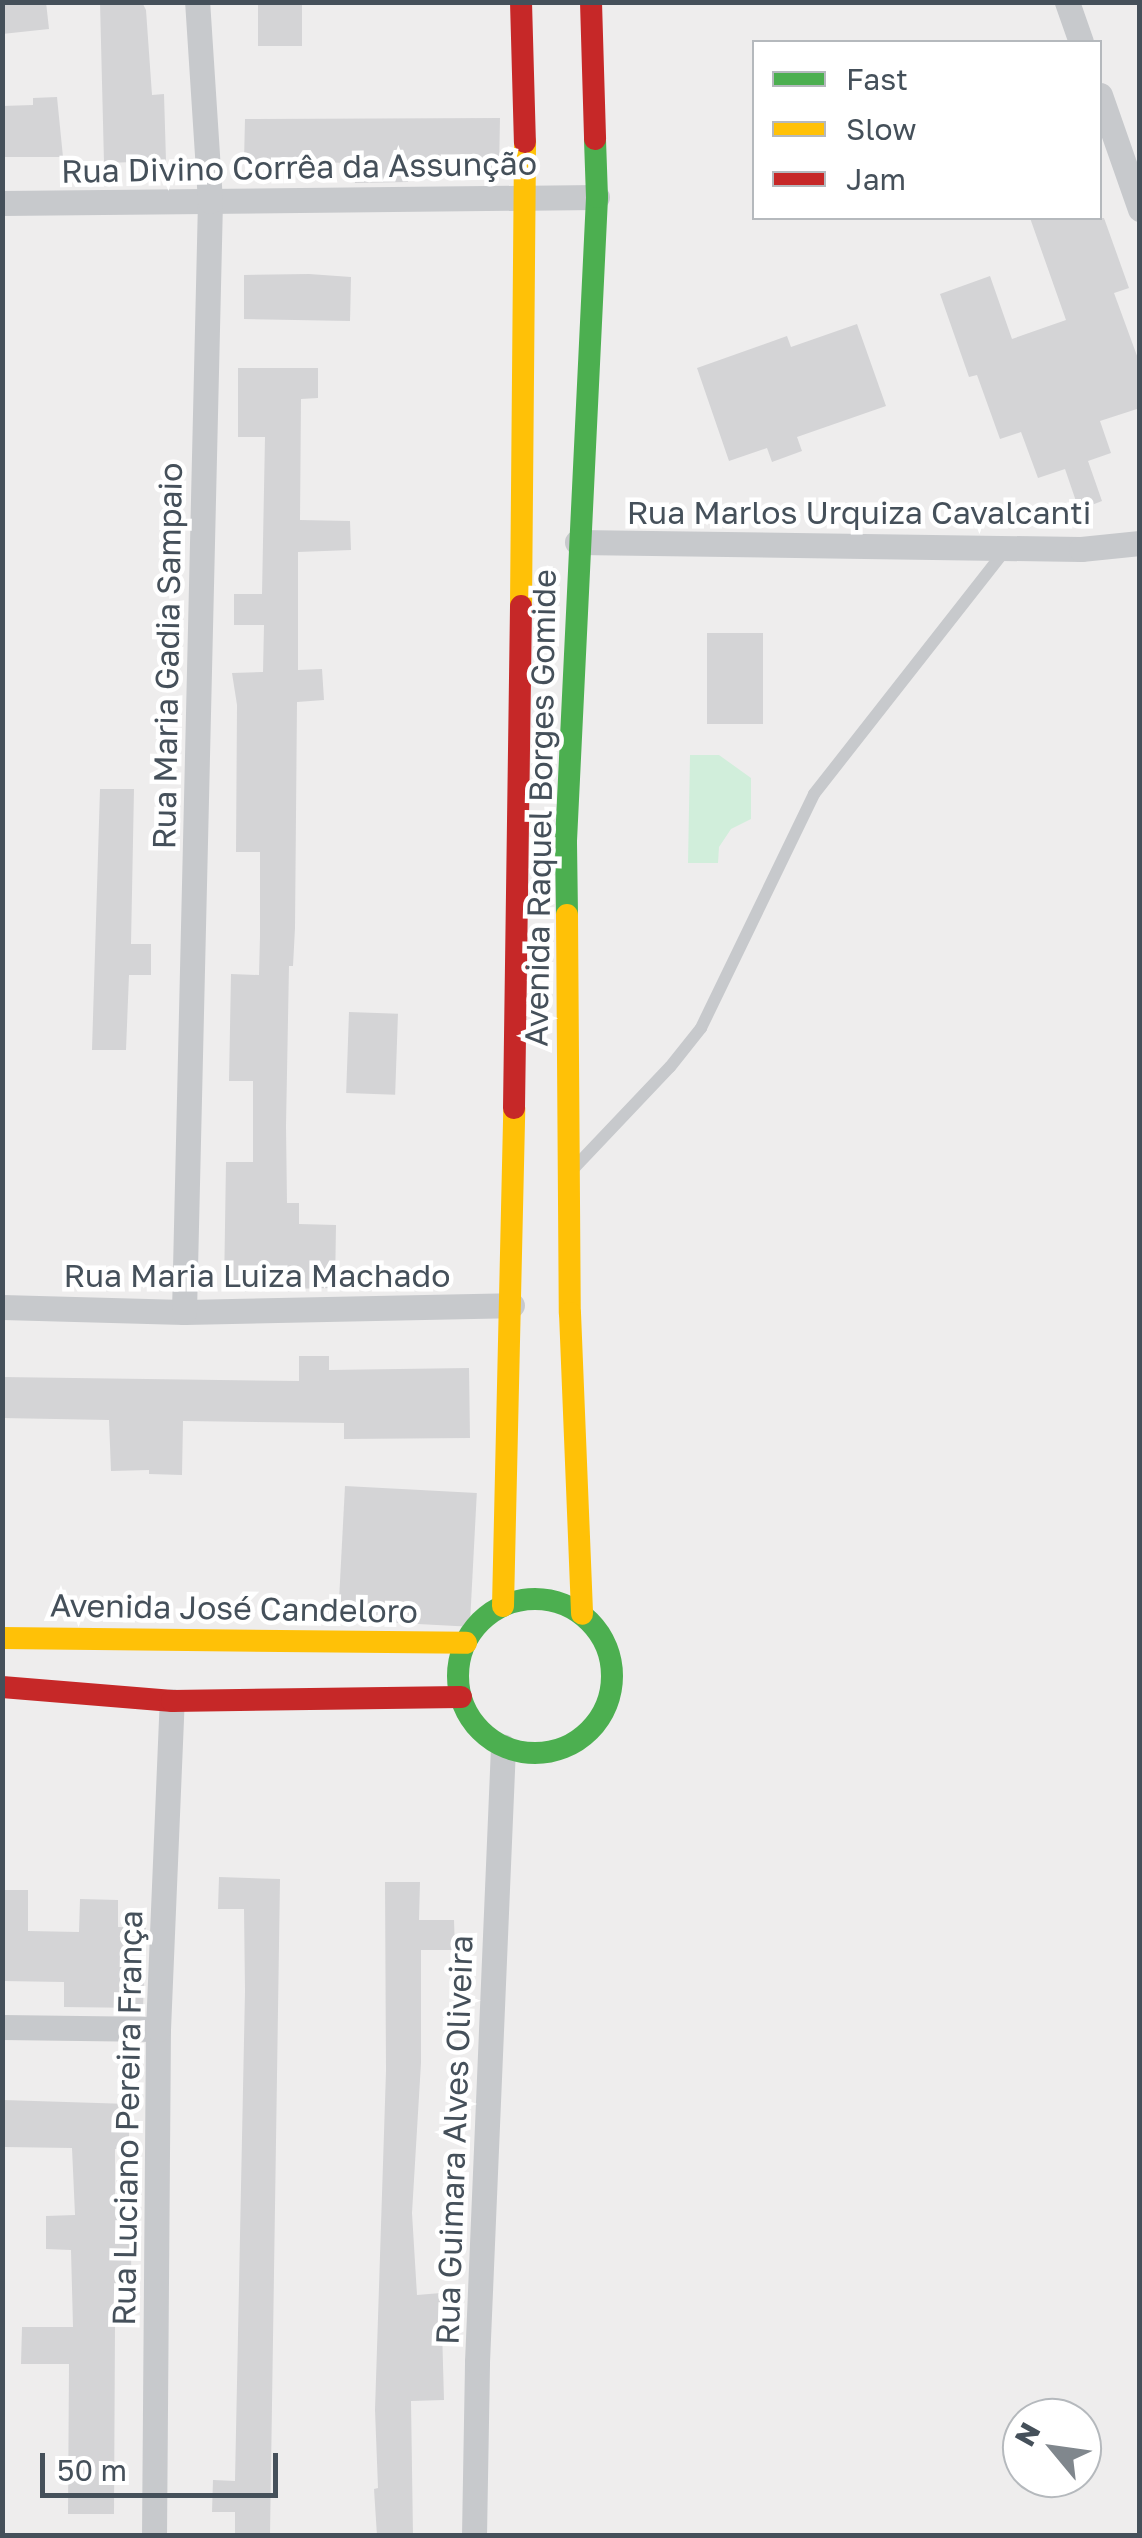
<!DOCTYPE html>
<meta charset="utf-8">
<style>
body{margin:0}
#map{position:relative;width:1142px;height:2538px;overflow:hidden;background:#eeeded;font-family:"Golos Text",sans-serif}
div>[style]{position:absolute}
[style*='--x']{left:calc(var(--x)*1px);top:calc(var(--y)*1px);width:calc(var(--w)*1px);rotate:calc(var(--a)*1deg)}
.green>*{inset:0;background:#d1eedb}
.building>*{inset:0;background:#d4d4d6;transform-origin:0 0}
.lane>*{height:12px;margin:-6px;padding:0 6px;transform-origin:6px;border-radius:6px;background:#c7c9cc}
.street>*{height:25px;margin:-12.5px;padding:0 12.5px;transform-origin:12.5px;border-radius:12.5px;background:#c7c9cc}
.fast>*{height:22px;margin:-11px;padding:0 11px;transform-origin:11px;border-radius:11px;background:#4caf50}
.fast>.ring{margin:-11px;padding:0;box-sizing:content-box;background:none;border:22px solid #4caf50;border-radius:50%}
.slow>*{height:22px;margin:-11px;padding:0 11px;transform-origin:11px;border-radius:11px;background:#ffc107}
.jam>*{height:22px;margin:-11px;padding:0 11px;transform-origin:11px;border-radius:11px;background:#c62828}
span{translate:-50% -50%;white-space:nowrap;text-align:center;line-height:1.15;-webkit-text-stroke:9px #fff;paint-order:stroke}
.street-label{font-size:32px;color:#45505a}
.frame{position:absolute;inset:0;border:5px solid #45505a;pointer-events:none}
.legend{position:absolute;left:752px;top:40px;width:350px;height:180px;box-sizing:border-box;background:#fff;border:2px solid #b5b9bd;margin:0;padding:12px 18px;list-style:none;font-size:30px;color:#45505a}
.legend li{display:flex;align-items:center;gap:20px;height:50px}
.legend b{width:50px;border:2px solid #b5b9bd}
.north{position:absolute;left:1002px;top:2398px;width:100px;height:100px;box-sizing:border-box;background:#fff;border:2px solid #b5b9bd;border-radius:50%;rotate:299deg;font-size:28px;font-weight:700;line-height:40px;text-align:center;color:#45505a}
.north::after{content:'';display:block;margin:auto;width:35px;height:45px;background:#80878d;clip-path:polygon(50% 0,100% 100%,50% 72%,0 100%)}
.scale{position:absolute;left:40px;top:2453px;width:238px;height:45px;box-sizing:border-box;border:5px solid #45505a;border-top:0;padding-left:12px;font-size:30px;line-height:35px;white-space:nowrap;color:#45505a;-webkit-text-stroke:8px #fff;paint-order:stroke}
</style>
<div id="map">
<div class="green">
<div style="clip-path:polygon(690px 755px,719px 755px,751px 778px,751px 819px,731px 829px,719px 847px,718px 863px,688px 863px)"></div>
</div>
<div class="building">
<div style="clip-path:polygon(2px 2px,46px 2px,49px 29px,2px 34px)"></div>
<div style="clip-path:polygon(100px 2px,142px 2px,146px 10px,152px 95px,164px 94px,166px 161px,104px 163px)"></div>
<div style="left:258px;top:2px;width:44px;height:44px"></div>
<div style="clip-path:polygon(57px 97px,63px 157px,2px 157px,2px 106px,33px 105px,33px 98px)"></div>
<div style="clip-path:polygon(500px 118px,499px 172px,408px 172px,408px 182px,355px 183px,355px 163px,244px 161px,245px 119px)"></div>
<div style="clip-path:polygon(1030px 218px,1104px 218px,1129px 288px,1114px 293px,1140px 364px,1140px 408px,1100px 421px,1111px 453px,1088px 461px,1102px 501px,1079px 510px,1065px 469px,1038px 478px,1021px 432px,1000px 439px,977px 375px,969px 377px,940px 294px,990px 276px,1012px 339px,1066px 320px)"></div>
<div style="clip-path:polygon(309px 274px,351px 277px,350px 321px,244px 319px,244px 275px)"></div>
<div style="clip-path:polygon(857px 324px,886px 406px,797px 437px,802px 451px,772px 462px,767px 448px,729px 461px,697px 368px,787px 336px,791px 347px)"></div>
<div style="clip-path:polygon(238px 368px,318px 368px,318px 398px,301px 399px,300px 520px,350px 521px,351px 550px,298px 552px,298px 670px,322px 669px,324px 700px,297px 702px,295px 928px,293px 966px,289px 966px,286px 1126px,287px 1203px,299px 1203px,299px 1224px,336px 1225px,335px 1288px,224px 1290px,226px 1162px,253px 1162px,253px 1081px,229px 1081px,231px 974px,259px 975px,260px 936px,260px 852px,236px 852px,237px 705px,232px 673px,263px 672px,264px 625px,234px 625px,234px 594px,262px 594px,265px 437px,238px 437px)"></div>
<div style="left:763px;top:633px;width:91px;height:56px;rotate:90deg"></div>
<div style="clip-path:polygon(100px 789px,134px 789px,131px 944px,151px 944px,151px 975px,129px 975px,126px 1050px,92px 1050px)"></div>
<div style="left:349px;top:1012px;width:49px;height:81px;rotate:2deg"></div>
<div style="clip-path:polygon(299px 1356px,329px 1356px,329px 1370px,469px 1368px,470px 1438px,344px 1439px,344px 1423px,183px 1421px,182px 1475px,149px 1474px,149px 1470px,111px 1471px,109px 1420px,2px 1418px,2px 1377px,299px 1381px)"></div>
<div style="left:345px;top:1486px;width:132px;height:134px;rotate:3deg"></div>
<div style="clip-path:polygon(219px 1877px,280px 1879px,270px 2536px,235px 2536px,235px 2512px,212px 2512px,213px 2480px,235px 2481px,245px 1991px,244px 1909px,218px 1909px)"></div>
<div style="clip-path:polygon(385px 1882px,420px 1882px,419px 1920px,454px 1920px,455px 1950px,421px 1950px,421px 2063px,412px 2213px,417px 2295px,441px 2293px,444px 2400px,411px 2401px,413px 2536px,377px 2536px,374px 2489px,378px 2488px,375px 2410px,386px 2071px)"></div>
<div style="clip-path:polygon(2px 1890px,28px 1890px,28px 1931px,79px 1932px,80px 1899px,118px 1900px,118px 1927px,146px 1928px,143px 2008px,64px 2007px,64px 1982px,2px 1981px)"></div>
<div style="clip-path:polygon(3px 2100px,129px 2104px,129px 2149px,115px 2149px,115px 2215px,140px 2214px,140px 2252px,131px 2251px,132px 2324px,115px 2325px,114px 2514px,68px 2514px,69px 2364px,21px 2364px,22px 2327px,73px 2327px,71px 2250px,46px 2249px,46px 2216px,75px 2215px,72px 2148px,5px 2147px)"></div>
</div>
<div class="lane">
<div style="--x:574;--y:1168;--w:139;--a:-46.5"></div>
<div style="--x:670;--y:1067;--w:50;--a:-51.5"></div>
<div style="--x:701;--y:1028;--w:260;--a:-64.2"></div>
<div style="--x:814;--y:794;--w:311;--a:-51.9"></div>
</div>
<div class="street">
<div style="--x:1067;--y:2;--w:42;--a:70.7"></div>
<div style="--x:1100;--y:95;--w:121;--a:70.7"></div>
<div style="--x:2;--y:203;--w:595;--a:-0.58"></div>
<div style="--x:577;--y:542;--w:504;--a:0.8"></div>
<div style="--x:1081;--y:549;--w:59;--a:-5.8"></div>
<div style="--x:2;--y:1307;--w:182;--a:1.6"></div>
<div style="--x:184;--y:1312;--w:328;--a:-1.2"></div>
<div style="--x:184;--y:1312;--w:1111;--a:-88.66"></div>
<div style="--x:210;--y:201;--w:199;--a:-93.7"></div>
<div style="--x:2;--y:2027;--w:156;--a:0.7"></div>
<div style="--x:154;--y:2536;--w:507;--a:-89.55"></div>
<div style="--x:158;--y:2029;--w:328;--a:-87.6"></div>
<div style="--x:474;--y:2536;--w:174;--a:-89"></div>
<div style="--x:477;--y:2362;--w:616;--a:-87.58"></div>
</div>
<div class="fast">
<div style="--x:567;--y:915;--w:74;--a:-90.8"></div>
<div style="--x:566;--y:841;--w:645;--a:-87.24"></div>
<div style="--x:597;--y:197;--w:58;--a:-92"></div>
<div class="ring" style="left:458px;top:1599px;width:132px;height:132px"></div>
</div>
<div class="slow">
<div style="--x:521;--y:606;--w:464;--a:-89.5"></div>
<div style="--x:567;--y:915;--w:398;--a:89.6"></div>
<div style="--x:570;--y:1313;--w:301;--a:87.7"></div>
<div style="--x:503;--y:1606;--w:498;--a:-88.7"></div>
<div style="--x:2;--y:1638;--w:464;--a:0.6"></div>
</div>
<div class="jam">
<div style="--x:521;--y:2;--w:140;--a:88.4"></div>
<div style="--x:591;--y:2;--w:137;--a:88.3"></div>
<div style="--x:514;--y:1108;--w:502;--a:-89.2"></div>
<div style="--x:2;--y:1687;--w:171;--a:4.7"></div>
<div style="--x:172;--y:1701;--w:289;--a:-0.8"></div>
</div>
<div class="street-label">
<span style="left:299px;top:167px;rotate:-1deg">Rua Divino Corrêa da Assunção</span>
<span style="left:859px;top:512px">Rua Marlos Urquiza Cavalcanti</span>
<span style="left:167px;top:656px;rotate:-89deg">Rua Maria Gadia Sampaio</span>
<span style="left:540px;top:808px;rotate:-89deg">Avenida Raquel Borges Gomide</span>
<span style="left:257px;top:1275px">Rua Maria Luiza Machado</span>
<span style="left:234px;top:1608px;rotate:1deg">Avenida José Candeloro</span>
<span style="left:127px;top:2118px;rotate:-89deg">Rua Luciano Pereira França</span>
<span style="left:454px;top:2140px;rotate:-88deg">Rua Guimara Alves Oliveira</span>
</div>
<div class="frame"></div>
<ul class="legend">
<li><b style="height:12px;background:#4caf50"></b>Fast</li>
<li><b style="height:12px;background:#ffc107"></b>Slow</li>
<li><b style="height:12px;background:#c62828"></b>Jam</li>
</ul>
<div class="north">N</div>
<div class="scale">50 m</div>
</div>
